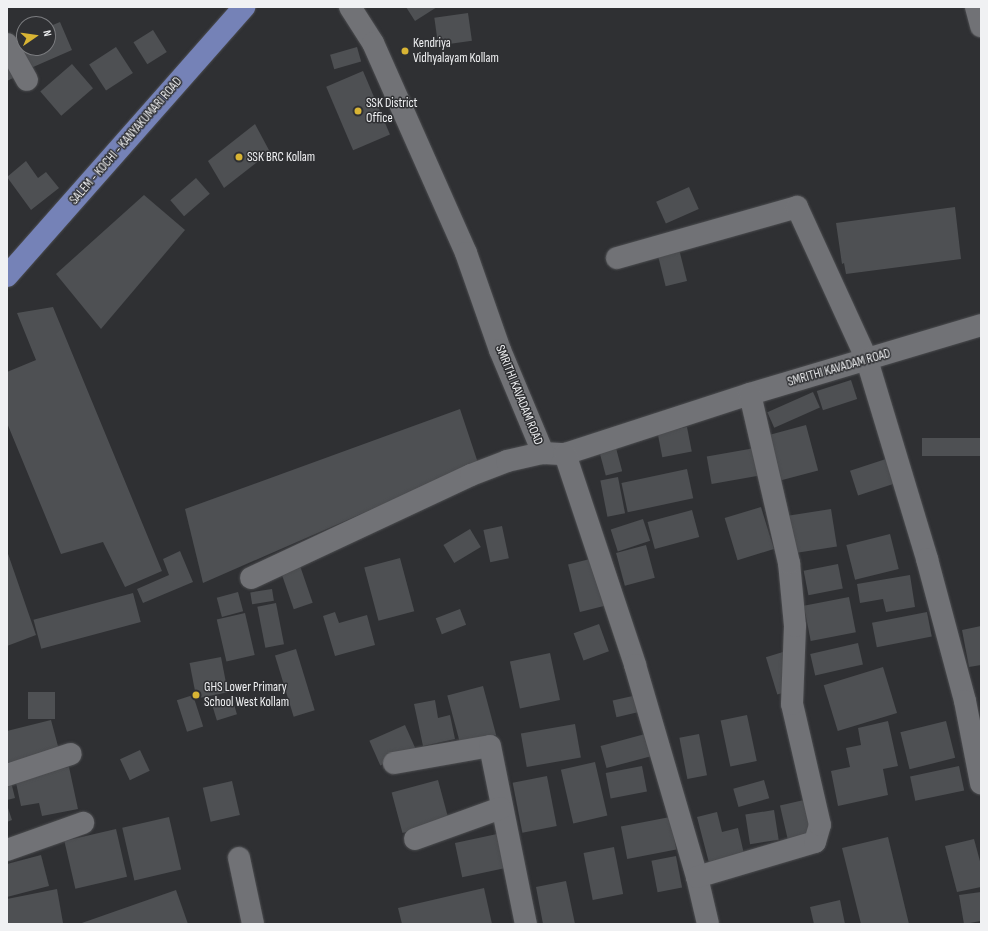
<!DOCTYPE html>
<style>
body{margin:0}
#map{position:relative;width:988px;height:931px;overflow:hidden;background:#2f3033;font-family:"Sofia Sans Condensed",sans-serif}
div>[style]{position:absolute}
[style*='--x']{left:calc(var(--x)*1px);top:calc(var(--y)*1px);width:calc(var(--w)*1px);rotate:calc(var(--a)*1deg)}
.building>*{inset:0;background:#4e5053;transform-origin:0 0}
.roads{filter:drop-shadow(0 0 1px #4b4c4f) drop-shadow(0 0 1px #4b4c4f)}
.minor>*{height:22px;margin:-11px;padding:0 11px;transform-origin:11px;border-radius:11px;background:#717276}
.primary>*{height:22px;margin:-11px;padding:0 11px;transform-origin:11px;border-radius:11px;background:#7582b7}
.dots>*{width:11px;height:11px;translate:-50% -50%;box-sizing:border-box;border:2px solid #2f3033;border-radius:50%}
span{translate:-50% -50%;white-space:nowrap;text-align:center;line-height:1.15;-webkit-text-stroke:3px #2f3033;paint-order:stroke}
.poi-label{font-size:13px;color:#f0f1f3}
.left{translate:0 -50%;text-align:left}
.street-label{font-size:13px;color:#f0f1f3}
.frame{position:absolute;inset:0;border:8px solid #f0f1f3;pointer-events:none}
.north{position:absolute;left:16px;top:16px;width:40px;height:40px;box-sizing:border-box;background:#2f3033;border:1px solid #7c7d80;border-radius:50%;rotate:77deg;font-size:11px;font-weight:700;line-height:16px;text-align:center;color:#f0f1f3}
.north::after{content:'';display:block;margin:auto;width:14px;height:18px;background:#d8b434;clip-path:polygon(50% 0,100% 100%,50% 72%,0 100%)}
</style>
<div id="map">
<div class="building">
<div style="clip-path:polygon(406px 7px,437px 7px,415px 21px)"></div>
<div style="left:468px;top:13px;width:28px;height:34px;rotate:82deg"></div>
<div style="clip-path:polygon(60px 22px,72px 50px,24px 71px,12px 43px,24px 37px,24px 48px,48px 48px,48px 27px)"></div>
<div style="left:153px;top:30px;width:26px;height:23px;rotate:58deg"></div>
<div style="left:116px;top:47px;width:31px;height:32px;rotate:57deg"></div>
<div style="left:357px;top:47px;width:15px;height:28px;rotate:74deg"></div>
<div style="clip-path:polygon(7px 52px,19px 75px,7px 81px)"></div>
<div style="left:72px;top:64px;width:32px;height:42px;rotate:49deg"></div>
<div style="left:363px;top:71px;width:69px;height:40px;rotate:67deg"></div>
<div style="clip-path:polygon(255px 124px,270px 152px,224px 188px,208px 161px)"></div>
<div style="clip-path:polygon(26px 161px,38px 178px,46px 172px,59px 188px,31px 210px,7px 177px)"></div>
<div style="left:196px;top:178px;width:21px;height:34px;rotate:49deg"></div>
<div style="left:689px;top:187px;width:24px;height:36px;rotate:66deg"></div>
<div style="clip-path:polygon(144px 195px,185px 230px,101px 329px,56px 274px)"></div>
<div style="clip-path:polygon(955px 207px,961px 259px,846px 274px,844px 263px,842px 264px,836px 223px)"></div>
<div style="left:679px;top:249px;width:33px;height:22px;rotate:76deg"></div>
<div style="clip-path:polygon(53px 307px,162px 571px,125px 587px,103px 542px,61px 554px,7px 423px,7px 372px,36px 360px,17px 313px)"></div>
<div style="left:851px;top:380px;width:20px;height:36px;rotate:72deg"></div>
<div style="left:813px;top:392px;width:17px;height:50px;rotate:66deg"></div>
<div style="clip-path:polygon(460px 409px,478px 463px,203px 583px,185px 509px)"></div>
<div style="left:806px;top:425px;width:47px;height:44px;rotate:75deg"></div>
<div style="left:687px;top:427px;width:25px;height:30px;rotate:79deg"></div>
<div style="left:981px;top:438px;width:18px;height:59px;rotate:90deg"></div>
<div style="left:616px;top:448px;width:24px;height:17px;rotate:75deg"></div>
<div style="left:755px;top:448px;width:28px;height:49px;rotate:80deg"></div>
<div style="left:889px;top:458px;width:26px;height:41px;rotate:72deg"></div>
<div style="left:687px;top:469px;width:30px;height:67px;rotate:78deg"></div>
<div style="left:618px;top:477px;width:37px;height:18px;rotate:79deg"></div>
<div style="left:761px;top:507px;width:44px;height:38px;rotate:73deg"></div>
<div style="left:831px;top:509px;width:38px;height:42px;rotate:81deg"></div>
<div style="left:692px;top:510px;width:28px;height:46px;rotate:75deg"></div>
<div style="left:643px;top:519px;width:23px;height:34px;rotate:72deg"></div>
<div style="left:502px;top:526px;width:33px;height:19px;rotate:78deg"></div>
<div style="left:470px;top:529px;width:21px;height:31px;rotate:59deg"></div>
<div style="left:890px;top:534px;width:36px;height:45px;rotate:76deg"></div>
<div style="left:646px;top:545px;width:34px;height:31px;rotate:75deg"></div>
<div style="clip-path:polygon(7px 551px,36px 635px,7px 646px)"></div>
<div style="clip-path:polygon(180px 551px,193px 582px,143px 603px,137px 589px,169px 575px,163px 559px)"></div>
<div style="left:602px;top:556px;width:49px;height:35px;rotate:76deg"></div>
<div style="left:400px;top:558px;width:55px;height:37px;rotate:75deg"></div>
<div style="left:299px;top:563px;width:42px;height:20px;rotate:71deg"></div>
<div style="left:838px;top:564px;width:25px;height:35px;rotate:79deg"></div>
<div style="clip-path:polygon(910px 575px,915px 607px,886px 612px,883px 599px,860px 603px,857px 584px)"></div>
<div style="left:272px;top:589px;width:12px;height:22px;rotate:81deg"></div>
<div style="left:238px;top:592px;width:20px;height:22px;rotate:75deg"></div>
<div style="left:133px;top:593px;width:30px;height:103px;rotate:75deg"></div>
<div style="left:849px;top:597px;width:36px;height:46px;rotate:79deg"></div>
<div style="left:276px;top:603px;width:42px;height:19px;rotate:79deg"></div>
<div style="left:460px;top:609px;width:17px;height:26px;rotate:69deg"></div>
<div style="clip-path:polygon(335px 612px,339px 623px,367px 615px,375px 645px,335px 656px,323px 616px)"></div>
<div style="left:927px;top:612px;width:25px;height:56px;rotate:79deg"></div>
<div style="left:245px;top:613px;width:43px;height:29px;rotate:77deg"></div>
<div style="left:599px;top:624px;width:29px;height:27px;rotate:70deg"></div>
<div style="clip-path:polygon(981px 626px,981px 665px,969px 667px,962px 630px)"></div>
<div style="left:858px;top:643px;width:22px;height:49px;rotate:77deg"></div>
<div style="left:296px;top:649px;width:64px;height:22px;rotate:73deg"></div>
<div style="left:786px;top:651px;width:39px;height:21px;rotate:73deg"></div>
<div style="left:550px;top:653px;width:48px;height:41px;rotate:78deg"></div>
<div style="left:221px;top:657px;width:36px;height:32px;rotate:79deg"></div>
<div style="left:883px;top:667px;width:48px;height:62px;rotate:73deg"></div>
<div style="left:483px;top:686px;width:51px;height:37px;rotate:75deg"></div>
<div style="left:28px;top:692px;width:27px;height:27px"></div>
<div style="left:193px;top:695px;width:33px;height:17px;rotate:72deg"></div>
<div style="left:637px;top:695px;width:17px;height:25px;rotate:77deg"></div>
<div style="left:232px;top:698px;width:17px;height:21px;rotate:73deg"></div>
<div style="clip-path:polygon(435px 700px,438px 718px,450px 715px,455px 739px,423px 746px,414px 704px)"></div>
<div style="left:747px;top:715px;width:47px;height:27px;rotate:78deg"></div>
<div style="clip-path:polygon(51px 720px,59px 750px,7px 763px,7px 731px)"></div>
<div style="clip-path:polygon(888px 721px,898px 766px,883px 769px,888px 795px,838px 806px,831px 771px,850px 767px,846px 748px,861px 745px,858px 728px)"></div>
<div style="left:946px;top:721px;width:38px;height:47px;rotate:76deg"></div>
<div style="left:575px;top:724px;width:34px;height:55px;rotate:80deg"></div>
<div style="left:405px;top:725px;width:27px;height:39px;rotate:66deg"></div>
<div style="left:645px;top:734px;width:23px;height:46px;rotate:75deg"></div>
<div style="left:699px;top:734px;width:42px;height:20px;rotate:79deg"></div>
<div style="left:140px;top:750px;width:23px;height:22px;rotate:65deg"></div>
<div style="left:595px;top:762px;width:55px;height:35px;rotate:77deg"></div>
<div style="left:642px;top:766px;width:26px;height:37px;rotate:79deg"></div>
<div style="left:959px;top:766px;width:25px;height:50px;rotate:78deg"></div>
<div style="clip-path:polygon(69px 767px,78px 809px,42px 816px,39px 803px,21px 806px,15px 778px)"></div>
<div style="left:547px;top:776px;width:51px;height:35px;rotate:79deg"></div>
<div style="left:438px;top:780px;width:42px;height:48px;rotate:75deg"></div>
<div style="left:764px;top:780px;width:19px;height:32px;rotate:74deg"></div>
<div style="left:232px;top:781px;width:35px;height:30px;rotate:77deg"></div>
<div style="clip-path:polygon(11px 782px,15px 798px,7px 800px,7px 783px)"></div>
<div style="left:817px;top:797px;width:36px;height:38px;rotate:77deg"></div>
<div style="clip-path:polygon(7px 805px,12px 820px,7px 822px)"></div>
<div style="left:774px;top:810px;width:30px;height:29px;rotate:81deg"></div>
<div style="clip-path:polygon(717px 812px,722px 832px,738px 828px,744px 854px,709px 863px,697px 817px)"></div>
<div style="left:169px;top:817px;width:54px;height:48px;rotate:77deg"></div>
<div style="left:670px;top:817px;width:33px;height:50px;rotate:79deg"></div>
<div style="left:116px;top:829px;width:49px;height:53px;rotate:77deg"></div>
<div style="left:497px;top:834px;width:35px;height:43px;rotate:78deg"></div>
<div style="clip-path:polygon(888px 837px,909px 924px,861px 924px,842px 848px)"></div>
<div style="clip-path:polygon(974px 839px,981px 865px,981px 887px,957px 892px,945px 846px)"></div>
<div style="left:614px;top:847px;width:48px;height:31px;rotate:79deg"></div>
<div style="clip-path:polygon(41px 855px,49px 886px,7px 897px,7px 864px)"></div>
<div style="left:676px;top:856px;width:32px;height:25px;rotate:79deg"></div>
<div style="clip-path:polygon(566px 881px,575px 924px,543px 924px,536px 887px)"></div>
<div style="clip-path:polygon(484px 888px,492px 924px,402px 924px,398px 908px)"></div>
<div style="clip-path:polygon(57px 889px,63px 923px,7px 924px,7px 899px)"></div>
<div style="clip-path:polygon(176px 890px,188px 924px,79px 924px)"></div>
<div style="clip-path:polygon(981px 892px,981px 921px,964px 924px,959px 895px)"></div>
<div style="clip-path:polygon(840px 900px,845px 924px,814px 924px,810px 907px)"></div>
</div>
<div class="roads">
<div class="minor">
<div style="--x:350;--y:7;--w:43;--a:57.4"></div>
<div style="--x:373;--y:43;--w:230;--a:66.1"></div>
<div style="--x:466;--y:253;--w:103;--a:70.7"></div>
<div style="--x:500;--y:350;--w:112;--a:67.3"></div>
<div style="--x:543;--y:453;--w:22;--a:3"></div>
<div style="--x:565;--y:454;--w:194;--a:-18"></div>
<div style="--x:750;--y:394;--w:241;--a:-16.6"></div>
<div style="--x:976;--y:7;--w:20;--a:75"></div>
<div style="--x:7;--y:44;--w:41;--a:60.9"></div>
<div style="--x:617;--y:258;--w:187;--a:-15.8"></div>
<div style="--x:797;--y:207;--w:168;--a:65.4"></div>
<div style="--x:867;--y:360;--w:208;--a:73.2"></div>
<div style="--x:927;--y:559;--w:147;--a:75"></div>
<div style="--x:965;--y:701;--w:84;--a:79"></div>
<div style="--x:565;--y:454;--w:222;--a:71.6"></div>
<div style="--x:635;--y:665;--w:221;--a:73.7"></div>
<div style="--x:697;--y:877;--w:48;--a:76.8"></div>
<div style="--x:251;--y:578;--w:243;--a:-25.1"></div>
<div style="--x:471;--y:475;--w:39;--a:-21"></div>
<div style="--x:507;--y:461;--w:37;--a:-13"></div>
<div style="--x:394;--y:763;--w:97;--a:-10"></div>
<div style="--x:490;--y:746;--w:182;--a:78.6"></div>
<div style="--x:7;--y:775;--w:67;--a:-18.2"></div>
<div style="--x:415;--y:839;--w:91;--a:-19.8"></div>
<div style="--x:7;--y:850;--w:81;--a:-19.6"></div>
<div style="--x:239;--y:858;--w:67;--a:78"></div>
<div style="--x:697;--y:877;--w:123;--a:-16.5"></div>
<div style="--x:815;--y:842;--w:18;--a:-74"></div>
<div style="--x:820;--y:825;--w:124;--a:-103"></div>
<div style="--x:792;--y:704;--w:78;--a:-87.8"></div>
<div style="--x:795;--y:626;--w:63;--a:-95.4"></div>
<div style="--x:789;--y:563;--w:173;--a:-103"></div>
</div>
<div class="primary">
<div style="--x:7;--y:276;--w:359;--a:-48.6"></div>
</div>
</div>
<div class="dots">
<div style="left:405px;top:51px;background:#d8b434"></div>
<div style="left:358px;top:111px;background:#d8b434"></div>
<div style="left:239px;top:157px;background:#d8b434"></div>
<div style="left:196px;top:695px;background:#d8b434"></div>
</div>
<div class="poi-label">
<span class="left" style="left:413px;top:51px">Kendriya<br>Vidhyalayam Kollam</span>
<span class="left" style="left:366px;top:111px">SSK District<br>Office</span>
<span class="left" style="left:247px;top:157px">SSK BRC Kollam</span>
<span class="left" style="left:204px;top:695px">GHS Lower Primary<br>School West Kollam</span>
</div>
<div class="street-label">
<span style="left:126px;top:141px;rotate:-49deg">SALEM - KOCHI - KANYAKUMARI ROAD</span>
<span style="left:839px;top:368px;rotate:-16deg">SMRITHI KAVADAM ROAD</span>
<span style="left:519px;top:395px;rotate:68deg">SMRITHI KAVADAM ROAD</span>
</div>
<div class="frame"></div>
<div class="north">N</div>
</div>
